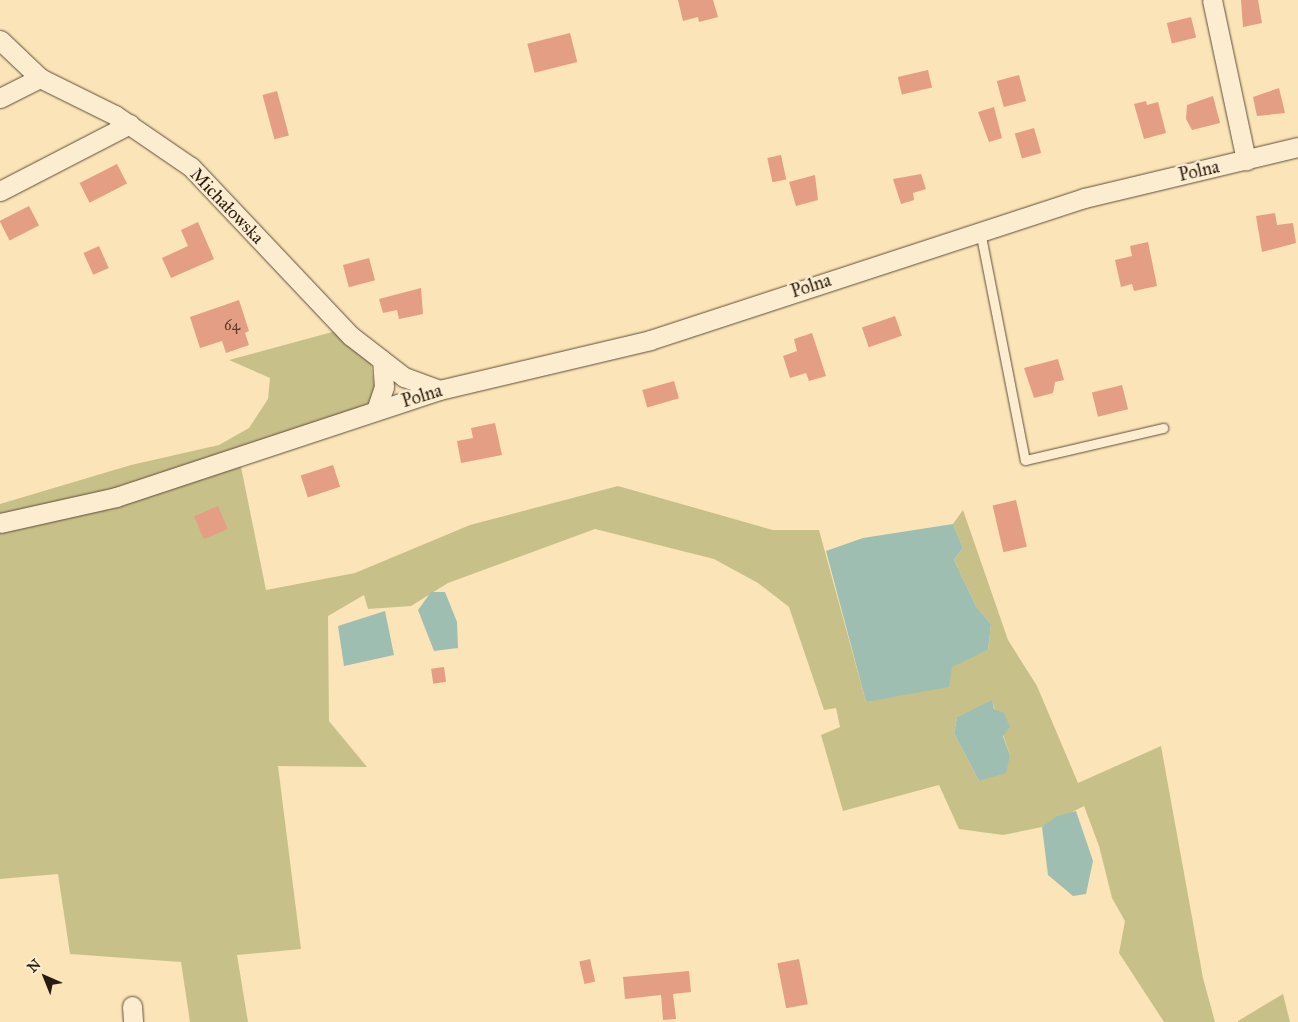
<!DOCTYPE html>
<meta charset="utf-8">
<style>
body{margin:0}
#map{position:relative;width:1298px;height:1022px;overflow:hidden;background:#fbe4b7;font-family:"IM FELL Great Primer",serif}
div>[style]{position:absolute}
[style*='--x']{left:calc(var(--x)*1px);top:calc(var(--y)*1px);width:calc(var(--w)*1px);rotate:calc(var(--a)*1deg)}
.green>*{inset:0;background:#c7c189}
.water>*{inset:0;background:#9fbeb2}
.building>*{inset:0;background:#e39e84;transform-origin:0 0}
.roads{filter:drop-shadow(0 0 1px #5e4c3b) drop-shadow(0 0 1px #5e4c3b)}
.lane>*{height:9px;margin:-4.5px;padding:0 4.5px;transform-origin:4.5px;border-radius:4.5px;background:#fcedd0}
.street>*{height:19px;margin:-9.5px;padding:0 9.5px;transform-origin:9.5px;border-radius:9.5px;background:#fcedd0}
span{translate:-50% -50%;white-space:nowrap;text-align:center;line-height:1.15;-webkit-text-stroke:5px #fcedd0;paint-order:stroke}
.number-label{font-size:15px;color:#583b2e}
.number-label span{-webkit-text-stroke-width:0}
.street-label{font-size:18px;color:#291a12}
.north{position:absolute;left:20px;top:952px;width:50px;height:50px;-webkit-text-stroke:4px #fcedd0;paint-order:stroke;rotate:316deg;font-size:14px;font-weight:700;line-height:20px;text-align:center;color:#291a12}
.north::after{content:'';display:block;margin:auto;width:18px;height:22px;background:#291a12;clip-path:polygon(50% 0,100% 100%,50% 72%,0 100%)}
</style>
<div id="map">
<div class="green">
<div style="clip-path:polygon(336px 331px,370px 359px,375px 390px,368px 407px,115px 489px,0 514px,0 504px,131px 465px,219px 445px,249px 428px,268px 399px,270px 378px,229px 360px)"></div>
<div style="clip-path:polygon(evenodd,240px 462px,266px 590px,355px 573px,470px 525px,618px 486px,773px 530px,819px 530px,866px 702px,988px 650px,991px 624px,976px 606px,954px 560px,963px 548px,953px 524px,963px 510px,1008px 640px,1037px 686px,1078px 783px,1161px 746px,1203px 978px,1215px 1022px,1164px 1022px,1119px 953px,1125px 921px,1112px 898px,1099px 846px,1084px 806px,1042px 827px,1003px 835px,959px 829px,939px 785px,843px 811px,821px 735px,840px 727px,836px 708px,824px 710px,789px 607px,758px 583px,714px 559px,595px 529px,448px 583px,411px 606px,368px 609px,364px 595px,328px 616px,329px 721px,367px 767px,278px 766px,301px 949px,237px 955px,248px 1022px,190px 1022px,181px 962px,70px 954px,58px 874px,0 879px,0 530px,240px 462px,992px 701px,1010px 755px,979px 781px,954px 733px,957px 717px,992px 701px)"></div>
<div style="clip-path:polygon(1283px 994px,1290px 1022px,1238px 1022px,1238px 1021px)"></div>
</div>
<div class="water">
<div style="clip-path:polygon(953px 524px,963px 548px,954px 560px,976px 606px,991px 624px,988px 650px,952px 667px,949px 687px,866px 702px,826px 551px,863px 538px)"></div>
<div style="clip-path:polygon(431px 592px,445px 592px,457px 622px,458px 648px,434px 651px,418px 610px)"></div>
<div style="clip-path:polygon(385px 611px,394px 655px,344px 666px,338px 626px)"></div>
<div style="clip-path:polygon(992px 700px,994px 709px,1004px 713px,1010px 727px,1003px 736px,1010px 755px,1006px 773px,979px 781px,954px 733px,957px 717px)"></div>
<div style="clip-path:polygon(1076px 811px,1093px 861px,1086px 894px,1073px 896px,1048px 875px,1042px 827px,1057px 816px)"></div>
</div>
<div class="building">
<div style="clip-path:polygon(678px 0,713px 0,718px 17px,699px 22px,698px 17px,683px 21px)"></div>
<div style="clip-path:polygon(1241px 0,1258px 0,1262px 23px,1243px 27px)"></div>
<div style="left:1191px;top:17px;width:21px;height:25px;rotate:76deg"></div>
<div style="left:570px;top:33px;width:30px;height:44px;rotate:76deg"></div>
<div style="left:928px;top:70px;width:18px;height:31px;rotate:77deg"></div>
<div style="left:1019px;top:75px;width:27px;height:23px;rotate:75deg"></div>
<div style="clip-path:polygon(1279px 88px,1285px 113px,1257px 116px,1253px 97px)"></div>
<div style="left:277px;top:91px;width:46px;height:15px;rotate:75deg"></div>
<div style="clip-path:polygon(1213px 96px,1220px 123px,1192px 130px,1186px 119px,1187px 105px)"></div>
<div style="clip-path:polygon(1146px 101px,1147px 105px,1158px 102px,1166px 133px,1144px 139px,1134px 104px)"></div>
<div style="clip-path:polygon(994px 107px,1002px 138px,989px 142px,978px 112px)"></div>
<div style="left:1034px;top:128px;width:26px;height:20px;rotate:74deg"></div>
<div style="left:781px;top:155px;width:25px;height:14px;rotate:78deg"></div>
<div style="left:117px;top:164px;width:22px;height:42px;rotate:63deg"></div>
<div style="clip-path:polygon(921px 174px,926px 189px,913px 193px,914px 200px,901px 204px,893px 179px)"></div>
<div style="clip-path:polygon(815px 175px,818px 200px,796px 206px,789px 182px)"></div>
<div style="left:29px;top:206px;width:22px;height:33px;rotate:63deg"></div>
<div style="clip-path:polygon(1275px 213px,1277px 225px,1293px 223px,1296px 243px,1262px 252px,1256px 216px)"></div>
<div style="clip-path:polygon(198px 222px,214px 259px,171px 278px,162px 258px,188px 246px,181px 230px)"></div>
<div style="clip-path:polygon(1148px 242px,1157px 286px,1134px 291px,1132px 284px,1121px 287px,1115px 260px,1132px 256px,1130px 246px)"></div>
<div style="left:99px;top:246px;width:24px;height:17px;rotate:66deg"></div>
<div style="left:369px;top:258px;width:23px;height:27px;rotate:75deg"></div>
<div style="clip-path:polygon(421px 288px,423px 314px,399px 319px,397px 310px,383px 313px,379px 299px)"></div>
<div style="clip-path:polygon(239px 300px,249px 331px,245px 333px,249px 345px,226px 353px,222px 341px,200px 348px,190px 317px)"></div>
<div style="left:895px;top:316px;width:21px;height:35px;rotate:71deg"></div>
<div style="clip-path:polygon(812px 333px,826px 376px,809px 381px,806px 373px,790px 378px,783px 356px,797px 351px,794px 339px)"></div>
<div style="clip-path:polygon(1058px 359px,1064px 380px,1055px 382px,1053px 393px,1034px 398px,1024px 368px)"></div>
<div style="left:674px;top:381px;width:18px;height:33px;rotate:74deg"></div>
<div style="left:1122px;top:385px;width:25px;height:31px;rotate:76deg"></div>
<div style="clip-path:polygon(495px 423px,502px 455px,461px 463px,457px 441px,473px 438px,471px 428px)"></div>
<div style="left:333px;top:465px;width:23px;height:34px;rotate:72deg"></div>
<div style="left:1016px;top:500px;width:48px;height:24px;rotate:77deg"></div>
<div style="left:218px;top:506px;width:25px;height:26px;rotate:67deg"></div>
<div style="left:444px;top:667px;width:15px;height:13px;rotate:82deg"></div>
<div style="left:590px;top:959px;width:23px;height:11px;rotate:77deg"></div>
<div style="left:799px;top:959px;width:46px;height:22px;rotate:79deg"></div>
<div style="clip-path:polygon(689px 971px,691px 992px,673px 994px,676px 1019px,663px 1020px,661px 995px,625px 999px,623px 977px)"></div>
</div>
<div class="roads">
<div class="lane">
<div style="--x:980;--y:231;--w:233;--a:78.9"></div>
<div style="--x:1025;--y:460;--w:142;--a:-13.1"></div>
</div>
<div class="street">
<div style="--x:1212;--y:0;--w:164;--a:78"></div>
<div style="--x:0;--y:40;--w:55;--a:43.5"></div>
<div style="--x:40;--y:78;--w:84;--a:26.3"></div>
<div style="--x:115;--y:115;--w:92;--a:34.4"></div>
<div style="--x:191;--y:167;--w:233;--a:46.6"></div>
<div style="--x:351;--y:336;--w:67;--a:37.7"></div>
<div style="--x:404;--y:377;--w:37;--a:20"></div>
<div style="--x:0;--y:98;--w:45;--a:-26.6"></div>
<div style="--x:0;--y:191;--w:146;--a:-27.3"></div>
<div style="--x:376;--y:410;--w:24;--a:-71"></div>
<div style="--x:384;--y:387;--w:27;--a:-94"></div>
<div style="--x:0;--y:523;--w:119;--a:-12.6"></div>
<div style="--x:116;--y:497;--w:340;--a:-18.3"></div>
<div style="--x:439;--y:390;--w:217;--a:-13.3"></div>
<div style="--x:650;--y:340;--w:457;--a:-18.1"></div>
<div style="--x:1084;--y:198;--w:220;--a:-13.4"></div>
<div style="--x:132;--y:1006;--w:16;--a:86"></div>
</div>
</div>
<div class="number-label">
<span style="left:232px;top:326px">64</span>
</div>
<div class="street-label">
<span style="left:1199px;top:171px;rotate:-13deg">Polna</span>
<span style="left:227px;top:206px;rotate:46deg">Michałowska</span>
<span style="left:811px;top:286px;rotate:-18deg">Polna</span>
<span style="left:422px;top:396px;rotate:-17deg">Polna</span>
</div>
<div class="north">N</div>
</div>
